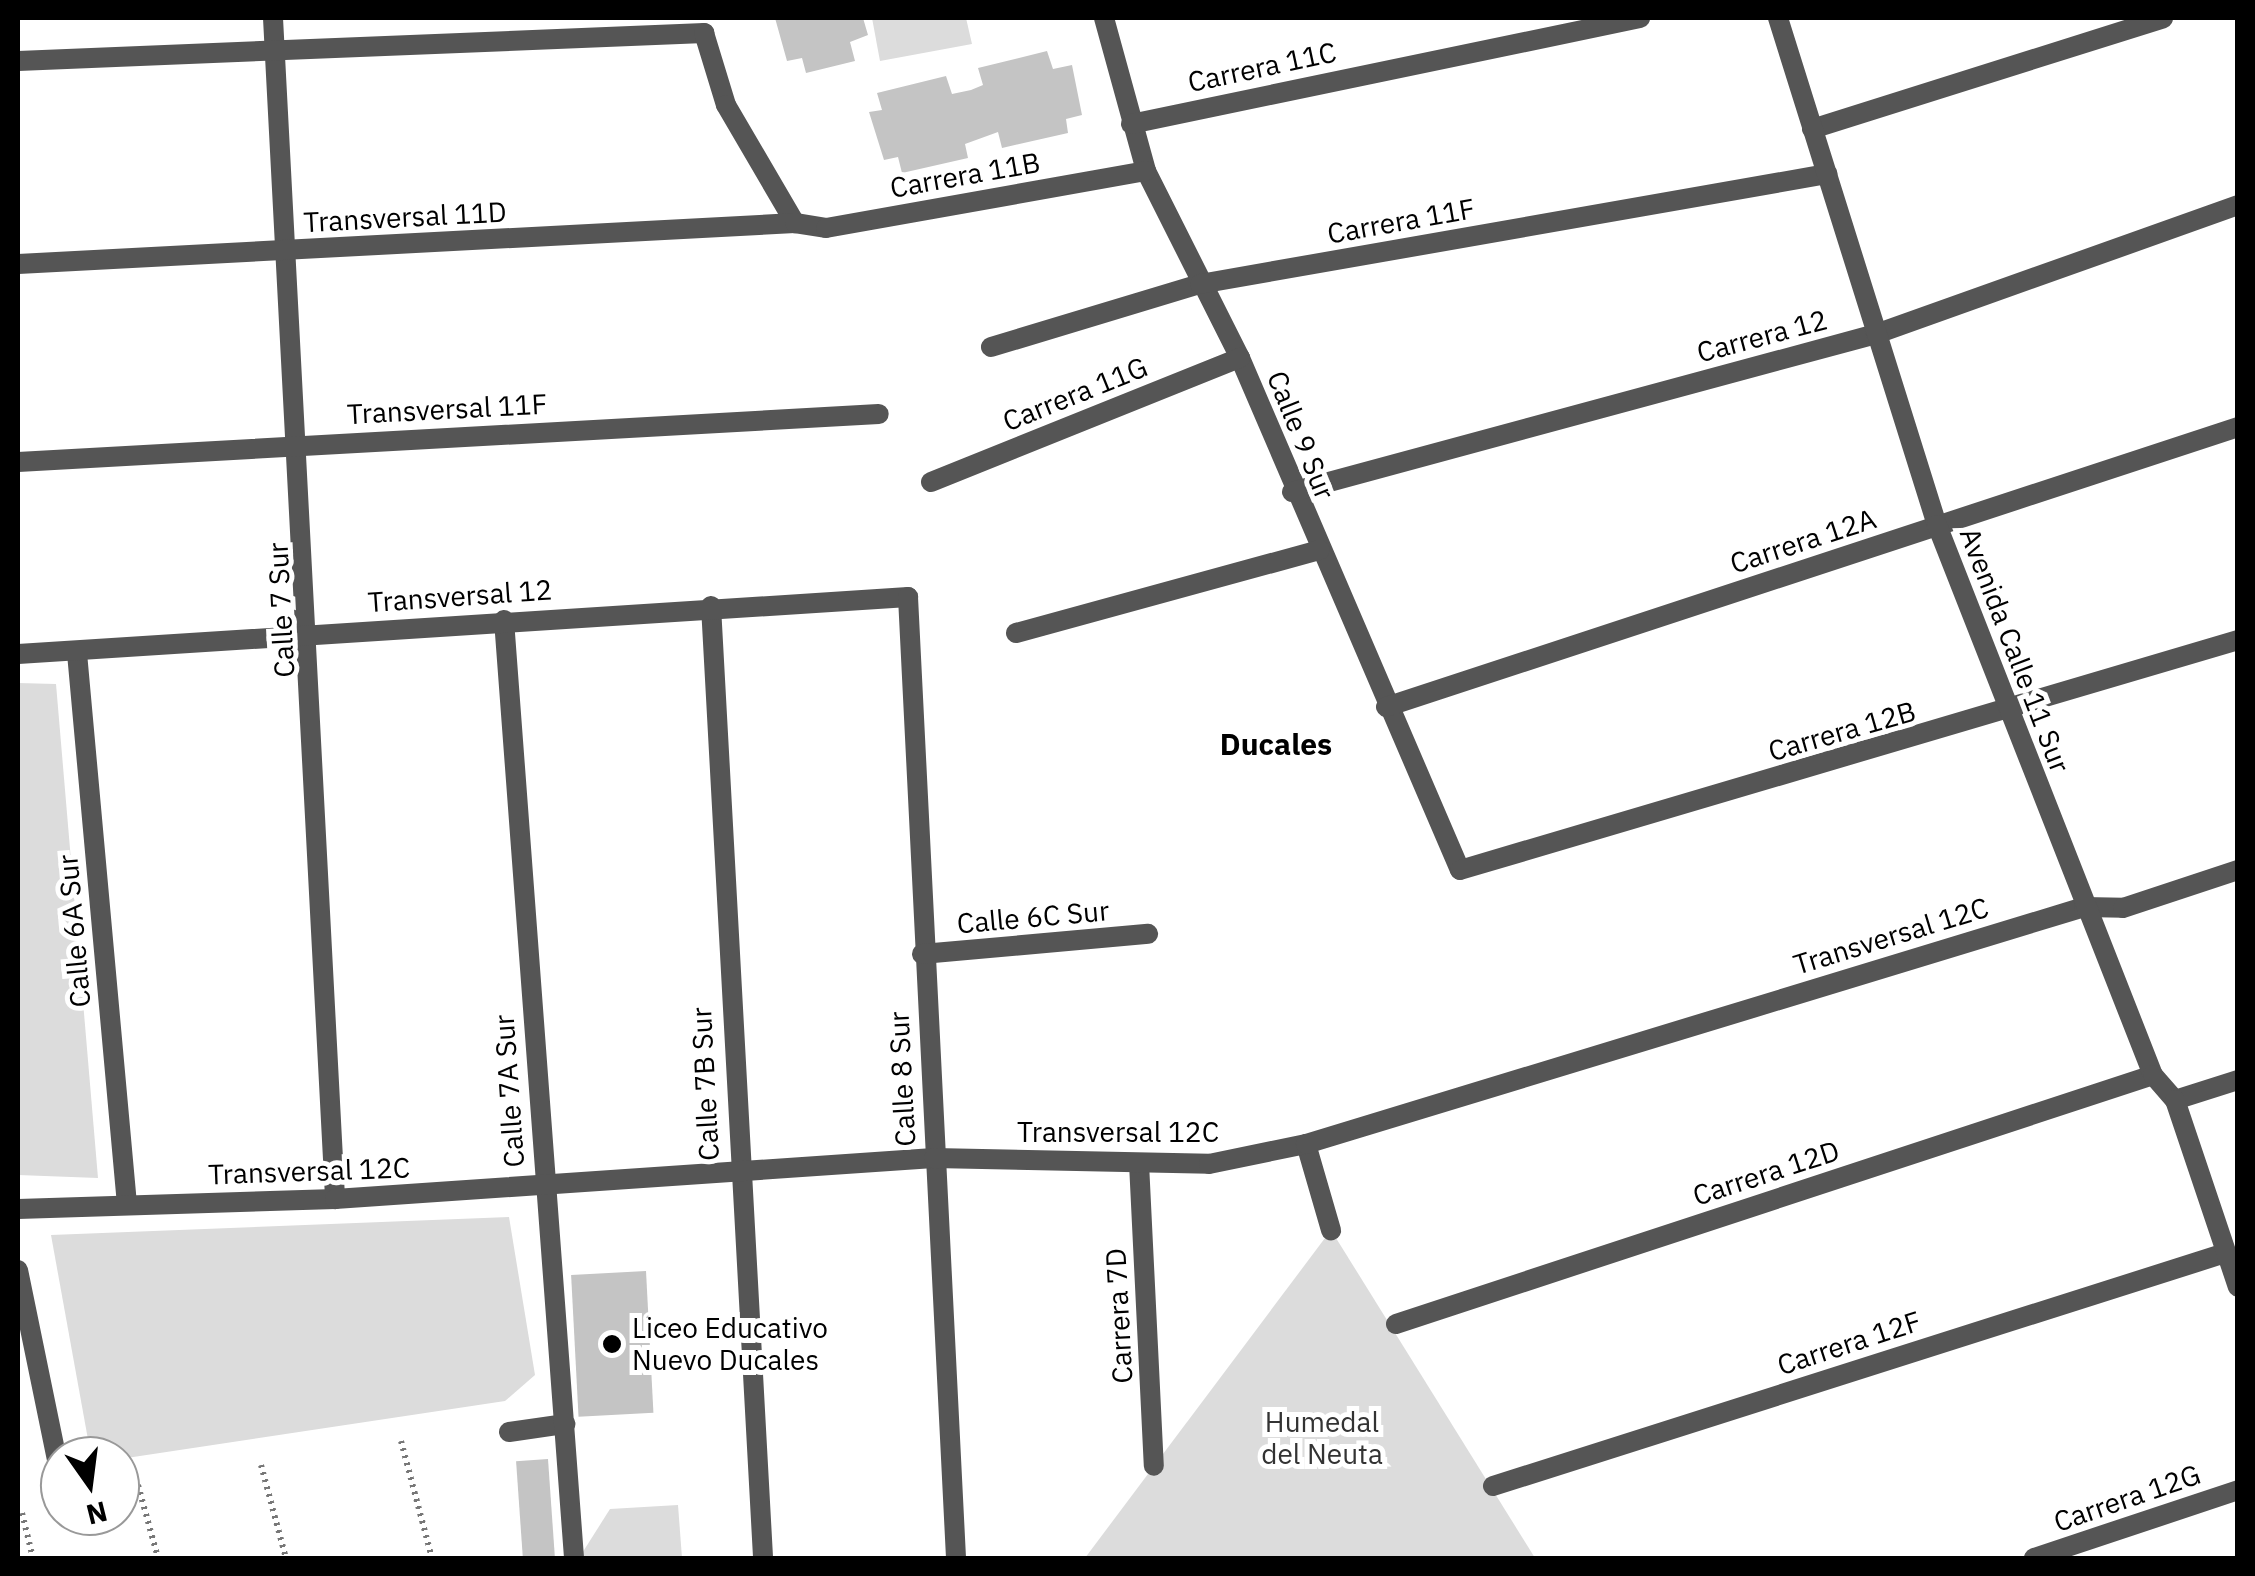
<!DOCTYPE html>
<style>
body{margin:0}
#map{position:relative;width:2255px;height:1576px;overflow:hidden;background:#fff;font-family:"IBM Plex Sans",sans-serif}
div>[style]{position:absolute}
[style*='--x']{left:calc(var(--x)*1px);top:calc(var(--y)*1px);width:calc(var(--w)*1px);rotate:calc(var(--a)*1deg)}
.green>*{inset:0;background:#dcdcdc}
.building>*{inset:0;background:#c4c4c4;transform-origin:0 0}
.path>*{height:6px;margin-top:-3px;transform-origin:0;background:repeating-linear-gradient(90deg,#777 0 2.5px,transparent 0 7.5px)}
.service>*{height:20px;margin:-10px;padding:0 10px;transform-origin:10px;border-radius:10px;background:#555}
.pedestrian>*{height:20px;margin:-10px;padding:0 10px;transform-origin:10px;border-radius:10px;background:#555}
.minor>*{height:20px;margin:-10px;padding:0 10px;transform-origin:10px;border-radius:10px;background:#555}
.tertiary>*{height:20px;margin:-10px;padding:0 10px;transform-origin:10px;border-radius:10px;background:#555}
.dots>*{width:28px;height:28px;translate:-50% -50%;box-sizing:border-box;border:5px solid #fff;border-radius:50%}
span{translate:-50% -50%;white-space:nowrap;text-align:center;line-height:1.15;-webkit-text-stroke:10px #fff;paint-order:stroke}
.street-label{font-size:28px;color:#000}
.poi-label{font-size:28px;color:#000}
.left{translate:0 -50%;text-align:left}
.park-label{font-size:28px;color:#333}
.neighbourhood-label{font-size:30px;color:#000;font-weight:700}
.frame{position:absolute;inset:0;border:20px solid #000;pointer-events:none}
.north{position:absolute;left:40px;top:1436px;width:100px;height:100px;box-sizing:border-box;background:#fff;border:2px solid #999;border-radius:50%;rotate:166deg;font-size:28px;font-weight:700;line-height:40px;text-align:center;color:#000}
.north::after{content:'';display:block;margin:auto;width:35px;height:45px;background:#000;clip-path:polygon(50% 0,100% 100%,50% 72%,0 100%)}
</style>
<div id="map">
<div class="green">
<div style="clip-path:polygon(872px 18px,966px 18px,972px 44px,880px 61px)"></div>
<div style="clip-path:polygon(18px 683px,56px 684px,98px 1178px,18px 1175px)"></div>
<div style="clip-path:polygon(509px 1217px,535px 1375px,505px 1401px,120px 1459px,91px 1456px,51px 1235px)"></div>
<div style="clip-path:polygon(1331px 1230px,1535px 1558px,1085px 1558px)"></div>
<div style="clip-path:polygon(678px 1505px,682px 1558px,579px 1558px,610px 1509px)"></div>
</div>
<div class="building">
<div style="clip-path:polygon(775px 18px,863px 18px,868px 35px,850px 42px,855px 61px,806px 73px,802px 58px,787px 61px)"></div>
<div style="clip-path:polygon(1047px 51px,1053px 69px,1072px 65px,1082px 115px,1066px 119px,1068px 133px,1002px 148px,998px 132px,965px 144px,968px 158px,902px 173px,898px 157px,884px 160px,869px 112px,882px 110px,877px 93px,946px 76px,952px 94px,971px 90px,983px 85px,978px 68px)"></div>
<div style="left:646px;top:1271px;width:142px;height:75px;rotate:87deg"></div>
<div style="left:548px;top:1459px;width:99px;height:32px;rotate:86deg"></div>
</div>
<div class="path">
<div style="--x:401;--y:1441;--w:121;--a:75.2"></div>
<div style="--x:261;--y:1465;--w:96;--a:75"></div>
<div style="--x:138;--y:1485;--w:76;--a:74.7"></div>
<div style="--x:22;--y:1513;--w:46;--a:76.3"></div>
</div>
<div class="service">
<div style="--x:1306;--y:1144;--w:90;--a:73.8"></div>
<div style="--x:509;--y:1432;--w:57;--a:-8.1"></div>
</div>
<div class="pedestrian">
<div style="--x:991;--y:347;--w:218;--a:-16.8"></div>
</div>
<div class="minor">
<div style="--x:273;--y:18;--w:1183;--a:86.99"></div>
<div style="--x:1104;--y:18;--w:159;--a:74.6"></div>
<div style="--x:1146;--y:171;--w:209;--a:63.3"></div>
<div style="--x:1240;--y:358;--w:557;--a:66.75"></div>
<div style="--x:1460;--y:870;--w:811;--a:-16.47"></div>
<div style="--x:18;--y:61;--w:687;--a:-2.34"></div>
<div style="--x:704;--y:33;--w:75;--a:73"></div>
<div style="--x:726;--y:105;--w:137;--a:59.7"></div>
<div style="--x:1131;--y:124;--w:520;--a:-11.76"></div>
<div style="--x:1812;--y:129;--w:368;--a:-17.5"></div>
<div style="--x:18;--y:264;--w:778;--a:-3.02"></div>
<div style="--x:795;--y:223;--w:31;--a:9"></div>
<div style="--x:826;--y:228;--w:325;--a:-10.1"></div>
<div style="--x:1200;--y:284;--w:637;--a:-9.95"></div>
<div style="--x:18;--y:462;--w:862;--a:-3.19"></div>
<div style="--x:931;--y:482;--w:333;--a:-21.9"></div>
<div style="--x:1292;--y:492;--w:605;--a:-15.14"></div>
<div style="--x:1876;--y:334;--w:384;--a:-19.6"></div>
<div style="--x:711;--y:606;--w:953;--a:86.87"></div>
<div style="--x:504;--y:620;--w:941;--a:85.73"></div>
<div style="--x:1016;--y:633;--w:315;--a:-15.3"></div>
<div style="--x:77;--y:653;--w:554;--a:84.82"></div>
<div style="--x:18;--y:654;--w:892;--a:-3.66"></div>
<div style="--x:908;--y:597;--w:962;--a:87.14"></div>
<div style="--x:1386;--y:707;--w:897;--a:-18.19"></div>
<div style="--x:922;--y:954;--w:227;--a:-5.1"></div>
<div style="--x:2175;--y:1100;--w:66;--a:-17.6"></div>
<div style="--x:1139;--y:1163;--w:303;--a:87.2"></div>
<div style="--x:18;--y:1209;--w:317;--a:-1.8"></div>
<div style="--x:335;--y:1199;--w:600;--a:-3.92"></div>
<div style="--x:934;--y:1158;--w:275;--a:1.2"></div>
<div style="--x:1209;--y:1164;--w:99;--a:-11.7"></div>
<div style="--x:1306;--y:1144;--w:813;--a:-16.94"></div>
<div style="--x:2084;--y:907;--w:39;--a:1"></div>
<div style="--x:2123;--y:908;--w:121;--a:-18.3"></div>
<div style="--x:18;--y:1270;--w:203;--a:78.4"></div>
<div style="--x:1396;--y:1324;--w:797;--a:-18.21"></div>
<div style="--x:1493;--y:1486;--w:765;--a:-17.65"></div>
<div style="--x:2034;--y:1558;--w:215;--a:-18.4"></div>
</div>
<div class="tertiary">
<div style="--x:1778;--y:18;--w:531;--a:72.59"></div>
<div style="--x:1937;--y:525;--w:591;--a:68.56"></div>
<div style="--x:2153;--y:1075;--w:33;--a:49"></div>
<div style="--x:2175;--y:1100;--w:197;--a:71.4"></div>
</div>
<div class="dots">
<div style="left:612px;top:1344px;background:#000"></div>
</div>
<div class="street-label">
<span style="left:1262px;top:67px;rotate:-12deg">Carrera 11C</span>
<span style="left:965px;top:175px;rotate:-10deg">Carrera 11B</span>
<span style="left:405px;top:217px;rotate:-3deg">Transversal 11D</span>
<span style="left:1401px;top:221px;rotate:-10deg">Carrera 11F</span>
<span style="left:1762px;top:336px;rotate:-15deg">Carrera 12</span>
<span style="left:1075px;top:394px;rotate:-22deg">Carrera 11G</span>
<span style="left:447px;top:409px;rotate:-3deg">Transversal 11F</span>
<span style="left:1301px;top:435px;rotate:68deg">Calle 9 Sur</span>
<span style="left:1803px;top:541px;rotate:-18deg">Carrera 12A</span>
<span style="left:460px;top:596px;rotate:-4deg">Transversal 12</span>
<span style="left:281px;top:610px;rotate:-93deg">Calle 7 Sur</span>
<span style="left:2015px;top:650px;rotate:69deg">Avenida Calle 11 Sur</span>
<span style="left:1842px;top:731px;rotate:-16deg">Carrera 12B</span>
<span style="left:1033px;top:917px;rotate:-5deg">Calle 6C Sur</span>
<span style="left:74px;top:931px;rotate:-95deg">Calle 6A Sur</span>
<span style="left:1891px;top:936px;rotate:-17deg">Transversal 12C</span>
<span style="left:902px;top:1079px;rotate:-93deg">Calle 8 Sur</span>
<span style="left:705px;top:1084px;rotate:-93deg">Calle 7B Sur</span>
<span style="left:509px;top:1091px;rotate:-94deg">Calle 7A Sur</span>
<span style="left:1118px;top:1132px">Transversal 12C</span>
<span style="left:309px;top:1171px;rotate:-2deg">Transversal 12C</span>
<span style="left:1766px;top:1173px;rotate:-18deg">Carrera 12D</span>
<span style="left:1119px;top:1316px;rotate:-93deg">Carrera 7D</span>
<span style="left:1849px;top:1343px;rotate:-18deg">Carrera 12F</span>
<span style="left:2127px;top:1498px;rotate:-19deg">Carrera 12G</span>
</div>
<div class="poi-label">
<span class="left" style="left:632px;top:1344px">Liceo Educativo<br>Nuevo Ducales</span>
</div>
<div class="park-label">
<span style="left:1322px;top:1438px">Humedal<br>del Neuta</span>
</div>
<div class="neighbourhood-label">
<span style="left:1276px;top:744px">Ducales</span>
</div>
<div class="frame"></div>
<div class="north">N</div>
</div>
